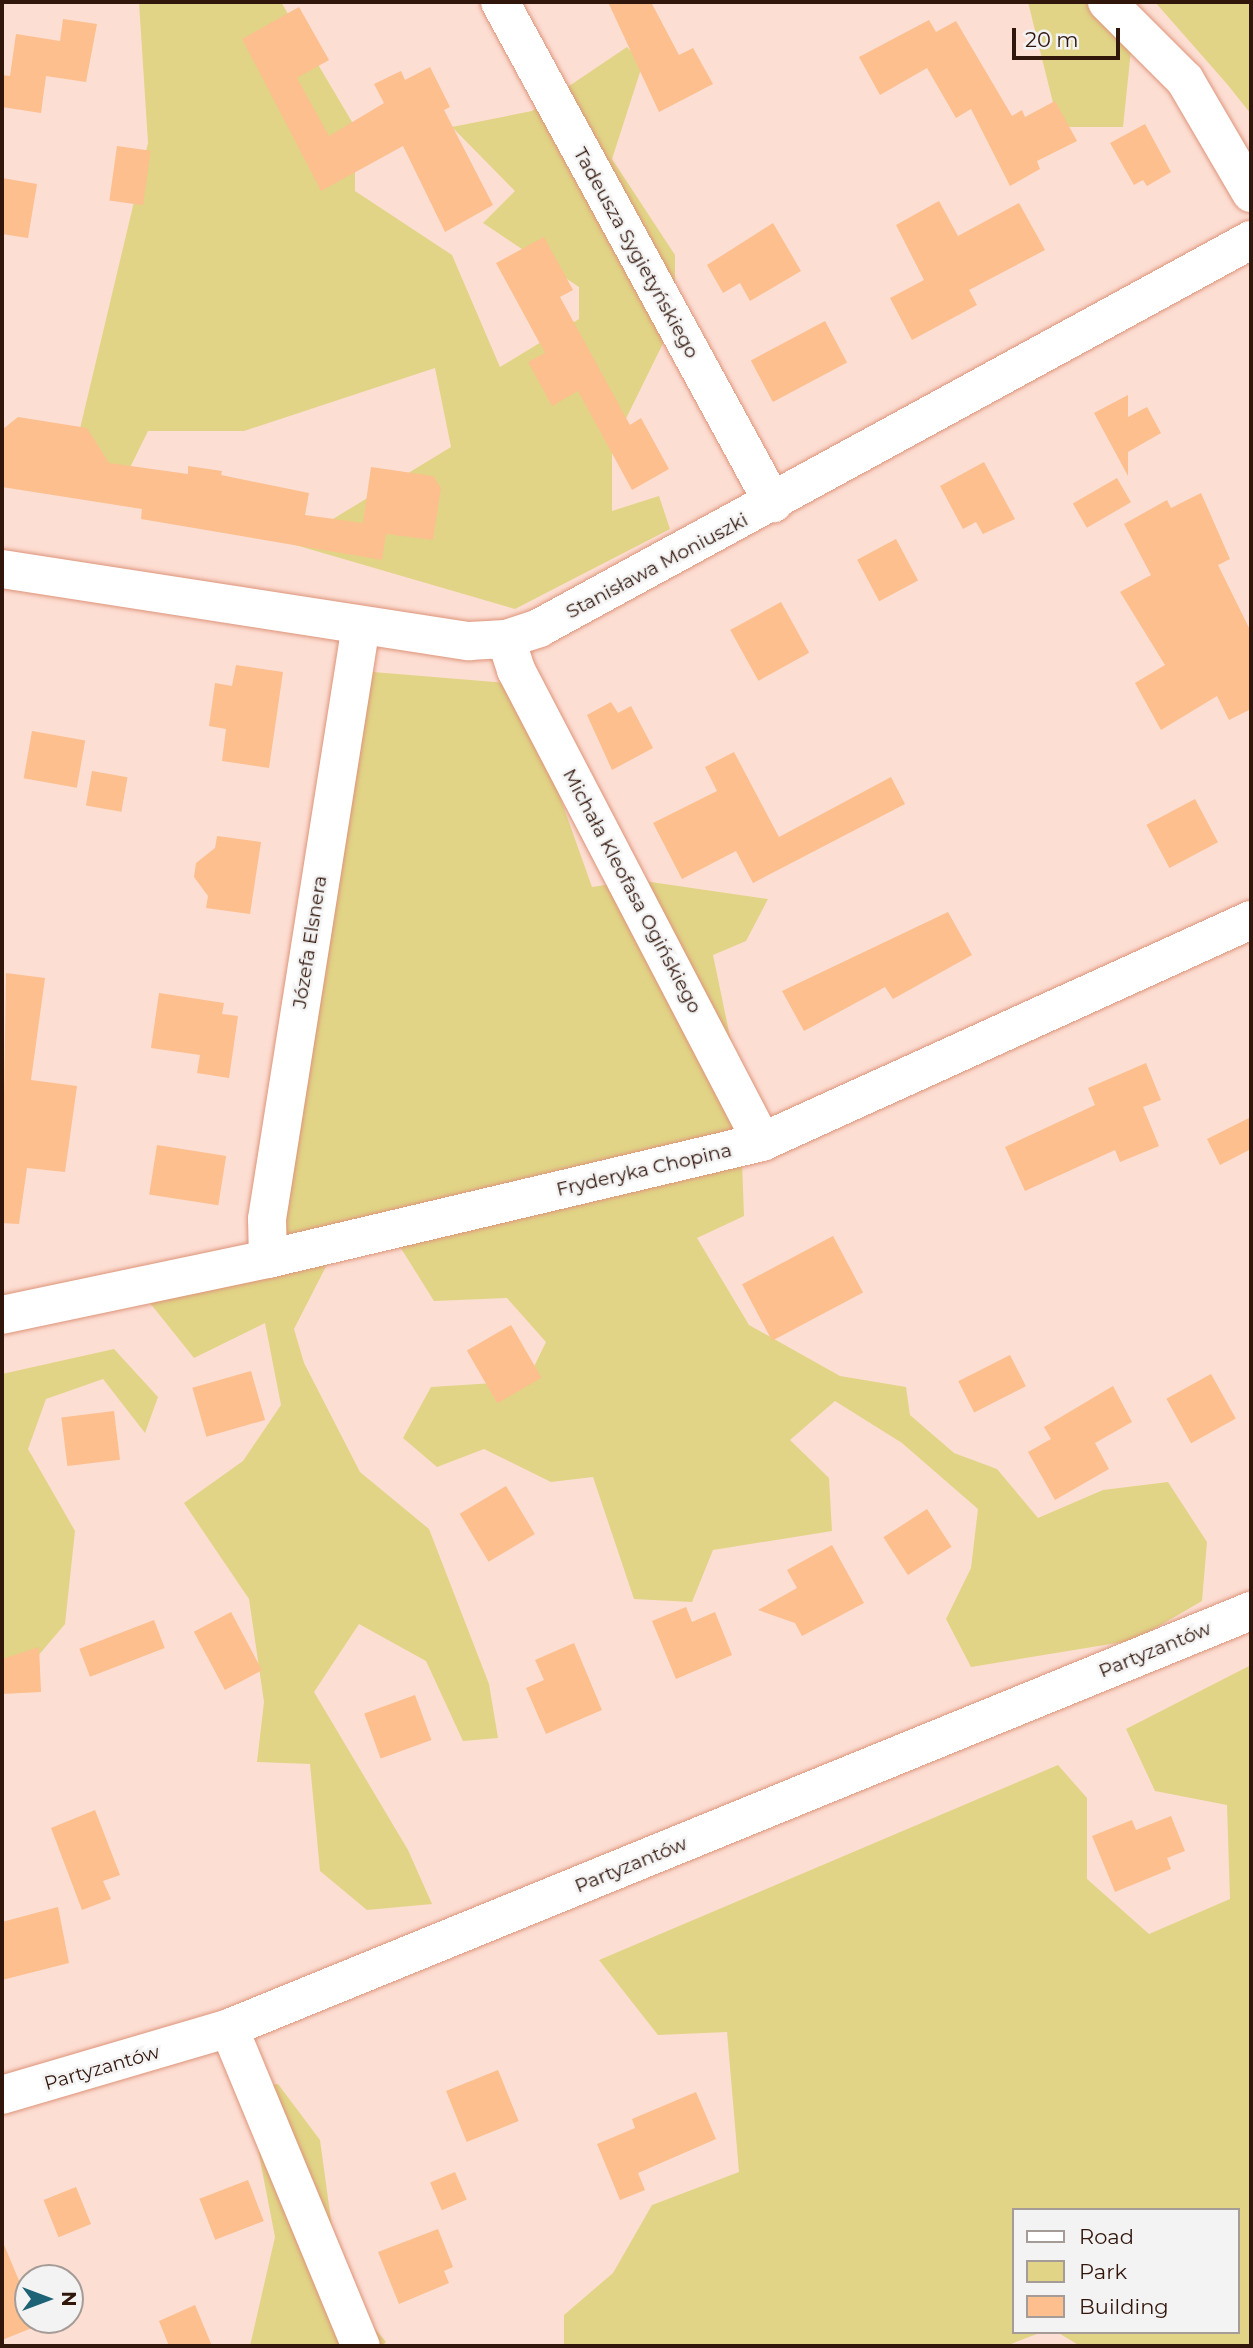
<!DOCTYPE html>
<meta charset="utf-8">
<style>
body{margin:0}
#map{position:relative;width:1253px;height:2348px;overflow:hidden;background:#fdded3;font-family:Montserrat,sans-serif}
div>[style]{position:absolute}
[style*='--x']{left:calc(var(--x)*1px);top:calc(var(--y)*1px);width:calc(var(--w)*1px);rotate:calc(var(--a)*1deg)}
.green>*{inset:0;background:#e1d486}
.building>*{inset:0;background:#fcbf8d;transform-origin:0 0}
.roads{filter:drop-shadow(0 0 2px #dd947a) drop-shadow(0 0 2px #dd947a)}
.minor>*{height:38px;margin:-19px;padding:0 19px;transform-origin:19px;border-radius:19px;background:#fff}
span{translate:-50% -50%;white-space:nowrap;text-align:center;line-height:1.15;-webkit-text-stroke:5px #f3f3f3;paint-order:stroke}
.street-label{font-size:19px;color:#31160c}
.frame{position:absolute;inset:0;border:4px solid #31160c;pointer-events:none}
.legend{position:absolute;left:1012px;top:2208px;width:228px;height:126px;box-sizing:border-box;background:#f3f3f3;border:2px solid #a59b97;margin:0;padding:9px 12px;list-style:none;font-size:21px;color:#31160c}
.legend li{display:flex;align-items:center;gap:14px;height:35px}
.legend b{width:35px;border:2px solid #a59b97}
.north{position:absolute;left:14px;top:2264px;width:70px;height:70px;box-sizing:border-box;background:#f3f3f3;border:2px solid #a59b97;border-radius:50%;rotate:90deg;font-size:19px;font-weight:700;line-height:28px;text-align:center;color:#31160c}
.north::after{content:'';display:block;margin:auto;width:24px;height:32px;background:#1e6275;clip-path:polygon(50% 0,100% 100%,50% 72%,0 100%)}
.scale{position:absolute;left:1012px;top:28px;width:108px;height:32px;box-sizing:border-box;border:4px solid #31160c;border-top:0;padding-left:9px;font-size:21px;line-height:24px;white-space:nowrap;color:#31160c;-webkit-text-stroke:5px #f3f3f3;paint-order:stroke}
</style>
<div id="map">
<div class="green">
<div style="clip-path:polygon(139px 2px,281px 2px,355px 127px,355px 191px,452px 255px,500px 367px,579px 319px,579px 287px,483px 223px,515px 191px,452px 127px,532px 111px,627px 47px,643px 63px,612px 159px,675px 255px,675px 319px,612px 447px,612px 511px,659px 496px,670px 529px,515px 609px,292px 544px,451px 447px,435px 368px,244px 431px,148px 431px,116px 496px,68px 479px,148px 143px)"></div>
<div style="clip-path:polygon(1028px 2px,1136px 2px,1123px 127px,1059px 127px)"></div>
<div style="clip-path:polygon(1155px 2px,1251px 2px,1251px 114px,1227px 84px)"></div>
<div style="clip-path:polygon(361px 671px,520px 684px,592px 887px,637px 880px,768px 899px,746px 941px,713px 955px,739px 1080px,744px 1216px,697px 1238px,749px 1325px,840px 1376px,906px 1387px,910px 1415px,954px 1453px,997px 1469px,1038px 1518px,1103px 1490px,1168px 1482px,1207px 1542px,1202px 1601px,1135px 1640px,971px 1667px,946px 1619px,971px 1568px,978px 1509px,902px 1443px,835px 1401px,790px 1440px,829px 1478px,832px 1531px,713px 1550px,692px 1602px,634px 1599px,593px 1477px,551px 1482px,484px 1449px,437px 1467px,403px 1438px,431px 1387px,527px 1381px,546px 1342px,507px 1298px,434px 1301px,392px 1234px,339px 1241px,294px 1329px,304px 1363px,360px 1472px,429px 1529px,489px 1684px,498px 1738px,463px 1741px,426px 1661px,359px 1624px,314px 1692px,408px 1850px,432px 1904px,367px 1910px,320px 1871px,310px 1764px,257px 1762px,264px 1702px,249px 1599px,184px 1503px,243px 1461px,281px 1405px,265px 1323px,194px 1358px,142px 1293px,265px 1244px)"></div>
<div style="clip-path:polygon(114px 1349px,158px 1397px,145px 1433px,103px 1379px,46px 1399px,28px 1449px,75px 1531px,65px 1624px,10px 1689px,2px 1689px,2px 1374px)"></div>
<div style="clip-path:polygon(1251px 1665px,1251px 2346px,1080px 2346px,1057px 2332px,1237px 2332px,1237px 2210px,1013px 2210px,1013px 2332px,1042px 2332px,1006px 2346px,564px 2346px,564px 2315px,613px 2273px,652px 2205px,739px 2172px,727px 2032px,658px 2035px,599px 1960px,1058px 1765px,1087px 1798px,1087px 1879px,1149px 1934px,1230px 1899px,1227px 1805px,1155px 1791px,1126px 1729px)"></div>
<div style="clip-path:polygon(278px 2084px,320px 2140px,340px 2286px,386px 2342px,382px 2346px,250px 2346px,275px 2237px,246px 2088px)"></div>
</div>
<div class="building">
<div style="clip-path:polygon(608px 2px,651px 2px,679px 55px,693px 48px,713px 84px,659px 112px)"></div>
<div style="clip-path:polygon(299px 7px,329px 60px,297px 78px,329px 136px,384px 103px,374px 84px,401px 71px,405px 80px,430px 67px,450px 107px,444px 110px,493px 205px,445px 232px,403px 146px,321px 191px,242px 39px)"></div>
<div style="clip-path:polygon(63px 19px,97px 24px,86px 82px,46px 76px,41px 113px,2px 107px,2px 75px,10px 76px,16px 34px,60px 41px)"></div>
<div style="clip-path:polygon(929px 20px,936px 32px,956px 21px,1012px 116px,1022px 110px,1025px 117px,1055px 101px,1077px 141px,1037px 161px,1040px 169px,1010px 186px,971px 109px,956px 118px,927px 68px,880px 95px,859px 57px)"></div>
<div style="clip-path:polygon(1145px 124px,1171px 172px,1147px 186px,1143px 180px,1134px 185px,1110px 143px)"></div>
<div style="left:117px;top:146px;width:34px;height:55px;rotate:8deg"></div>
<div style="clip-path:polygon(2px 178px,37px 184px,28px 238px,2px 234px)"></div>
<div style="clip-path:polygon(939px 201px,958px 236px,1019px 203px,1045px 250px,969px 290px,977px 305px,912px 340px,890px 298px,924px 280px,896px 225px)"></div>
<div style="clip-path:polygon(773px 223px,801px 271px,750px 301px,740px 283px,723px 293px,707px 265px)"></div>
<div style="clip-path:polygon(544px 237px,573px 290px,560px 297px,630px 425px,641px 418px,669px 469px,632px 490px,578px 391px,552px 406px,528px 362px,545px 353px,496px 263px)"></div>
<div style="left:825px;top:321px;width:47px;height:84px;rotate:62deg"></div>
<div style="clip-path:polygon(1128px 395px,1128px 417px,1147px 407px,1161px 433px,1128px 452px,1128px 476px,1094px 413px)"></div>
<div style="clip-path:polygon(18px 417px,87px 428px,109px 463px,188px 474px,188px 466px,222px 471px,221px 475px,309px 493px,305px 515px,363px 523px,371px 467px,433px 476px,441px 488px,433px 540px,386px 534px,382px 560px,141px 519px,142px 509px,2px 487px,3px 429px)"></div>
<div style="clip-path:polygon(984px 462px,1015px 519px,983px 534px,976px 522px,963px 529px,940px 486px)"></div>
<div style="left:1117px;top:478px;width:28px;height:51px;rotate:60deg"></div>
<div style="clip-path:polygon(1201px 493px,1230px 559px,1218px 565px,1251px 632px,1251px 709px,1229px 720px,1217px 696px,1161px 730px,1135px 683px,1165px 665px,1120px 592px,1151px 575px,1124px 524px,1167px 500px,1171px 508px)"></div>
<div style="left:896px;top:539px;width:47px;height:44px;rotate:62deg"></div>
<div style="left:781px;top:602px;width:58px;height:58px;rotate:61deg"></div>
<div style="clip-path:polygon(236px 665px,283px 672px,269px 768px,222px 761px,226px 729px,209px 726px,215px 683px,232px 686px)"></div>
<div style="clip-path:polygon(611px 702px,618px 713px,631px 706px,653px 748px,612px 770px,587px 715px)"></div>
<div style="left:32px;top:731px;width:54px;height:48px;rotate:10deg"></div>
<div style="clip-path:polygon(734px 752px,779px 837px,891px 777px,905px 804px,753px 883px,736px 851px,682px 879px,653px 823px,717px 791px,705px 767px)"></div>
<div style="left:92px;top:771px;width:36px;height:35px;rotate:10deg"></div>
<div style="left:1195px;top:799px;width:49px;height:55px;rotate:62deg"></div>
<div style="clip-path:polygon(217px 836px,261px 842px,250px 914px,206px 908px,208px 896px,194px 877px,196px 863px,215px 848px)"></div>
<div style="clip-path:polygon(948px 912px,972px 955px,893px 999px,885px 987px,804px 1031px,782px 991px)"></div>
<div style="clip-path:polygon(6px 973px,45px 978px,31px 1080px,77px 1086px,65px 1172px,27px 1168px,19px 1224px,2px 1223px)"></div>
<div style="clip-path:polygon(159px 993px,224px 1003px,222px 1014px,238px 1016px,229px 1078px,197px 1073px,200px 1055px,151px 1048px)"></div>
<div style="clip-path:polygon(1146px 1063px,1161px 1100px,1143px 1107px,1159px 1146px,1120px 1162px,1115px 1150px,1025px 1191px,1005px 1147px,1095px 1105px,1088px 1088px)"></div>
<div style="clip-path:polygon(1251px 1117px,1251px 1149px,1220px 1165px,1207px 1139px)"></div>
<div style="left:157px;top:1145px;width:70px;height:50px;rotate:9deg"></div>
<div style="left:833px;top:1236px;width:64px;height:103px;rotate:62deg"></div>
<div style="left:511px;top:1325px;width:61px;height:51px;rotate:60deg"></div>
<div style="left:1010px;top:1355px;width:35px;height:58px;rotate:63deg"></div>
<div style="left:251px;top:1371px;width:51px;height:61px;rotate:74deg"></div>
<div style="left:1211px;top:1374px;width:51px;height:51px;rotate:61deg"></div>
<div style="clip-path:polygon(1113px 1386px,1132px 1422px,1095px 1443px,1109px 1469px,1055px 1500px,1028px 1452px,1051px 1439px,1044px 1427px)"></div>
<div style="left:114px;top:1411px;width:49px;height:53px;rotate:83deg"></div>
<div style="left:506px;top:1486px;width:56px;height:54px;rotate:59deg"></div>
<div style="left:927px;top:1509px;width:45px;height:52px;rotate:57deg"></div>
<div style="clip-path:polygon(832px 1545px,864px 1603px,802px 1636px,795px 1623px,758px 1610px,797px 1588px,787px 1570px)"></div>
<div style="clip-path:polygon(686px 1607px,692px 1622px,715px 1612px,732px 1655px,676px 1679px,652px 1621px)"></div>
<div style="left:231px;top:1612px;width:66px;height:42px;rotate:62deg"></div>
<div style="left:154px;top:1620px;width:30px;height:80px;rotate:69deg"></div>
<div style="clip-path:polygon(574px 1643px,602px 1710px,546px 1734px,526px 1688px,544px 1680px,535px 1660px)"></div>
<div style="clip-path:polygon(39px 1647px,41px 1692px,2px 1694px,2px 1659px)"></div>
<div style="left:415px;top:1695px;width:48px;height:54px;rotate:70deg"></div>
<div style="clip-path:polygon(95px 1810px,120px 1875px,103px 1881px,111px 1899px,82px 1910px,51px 1828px)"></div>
<div style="clip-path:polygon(1171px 1816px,1185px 1851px,1167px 1858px,1171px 1869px,1115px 1892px,1092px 1836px,1132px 1820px,1136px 1830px)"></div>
<div style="clip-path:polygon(58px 1907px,69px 1963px,2px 1980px,2px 1922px)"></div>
<div style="left:498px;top:2070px;width:55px;height:56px;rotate:68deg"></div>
<div style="clip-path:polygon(696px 2092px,716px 2139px,638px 2173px,645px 2190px,620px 2200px,597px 2144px,635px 2128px,632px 2119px)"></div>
<div style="left:455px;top:2172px;width:30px;height:27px;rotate:67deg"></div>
<div style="left:248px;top:2180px;width:44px;height:52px;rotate:69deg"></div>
<div style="left:76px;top:2187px;width:40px;height:35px;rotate:68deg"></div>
<div style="clip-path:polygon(438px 2229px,453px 2267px,444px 2271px,449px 2283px,399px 2304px,378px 2252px)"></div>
<div style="clip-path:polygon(2px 2240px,28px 2302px,28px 2320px,37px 2326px,2px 2340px)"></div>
<div style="clip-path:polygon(195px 2305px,212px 2346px,169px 2346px,159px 2321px)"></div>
</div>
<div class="roads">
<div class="minor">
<div style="--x:500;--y:2;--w:571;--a:61.41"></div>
<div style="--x:1107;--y:2;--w:110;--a:45"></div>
<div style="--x:1185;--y:80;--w:131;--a:59.7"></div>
<div style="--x:2;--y:569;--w:473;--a:8.8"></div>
<div style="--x:469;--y:641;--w:37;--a:-3"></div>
<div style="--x:506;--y:639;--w:35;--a:-18"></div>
<div style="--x:539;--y:628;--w:811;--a:-28.59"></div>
<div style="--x:506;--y:639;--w:33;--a:72"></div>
<div style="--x:516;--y:670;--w:532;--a:62.47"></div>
<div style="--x:268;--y:1259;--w:40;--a:-91.4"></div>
<div style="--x:267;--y:1219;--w:601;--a:-81.01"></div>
<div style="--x:2;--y:1315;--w:272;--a:-11.9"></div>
<div style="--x:268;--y:1259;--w:508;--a:-13.32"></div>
<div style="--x:762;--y:1142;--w:537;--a:-24.42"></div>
<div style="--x:229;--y:2028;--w:344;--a:67.5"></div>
<div style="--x:2;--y:2095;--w:237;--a:-16.4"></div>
<div style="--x:229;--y:2028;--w:1104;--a:-22.2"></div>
</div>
</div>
<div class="street-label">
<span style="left:636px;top:253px;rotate:61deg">Tadeusza Sygietyńskiego</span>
<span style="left:657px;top:566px;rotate:-28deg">Stanisława Moniuszki</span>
<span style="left:632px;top:891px;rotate:62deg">Michała Kleofasa Ogińskiego</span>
<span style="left:310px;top:942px;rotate:-81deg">Józefa Elsnera</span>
<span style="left:644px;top:1170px;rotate:-13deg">Fryderyka Chopina</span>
<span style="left:1155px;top:1650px;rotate:-22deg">Partyzantów</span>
<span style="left:631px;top:1865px;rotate:-22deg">Partyzantów</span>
<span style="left:102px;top:2068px;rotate:-16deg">Partyzantów</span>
</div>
<div class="frame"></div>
<ul class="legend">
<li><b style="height:9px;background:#fff"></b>Road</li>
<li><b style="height:19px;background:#e1d486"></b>Park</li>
<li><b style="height:19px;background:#fcbf8d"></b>Building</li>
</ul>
<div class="north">N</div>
<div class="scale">20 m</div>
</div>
